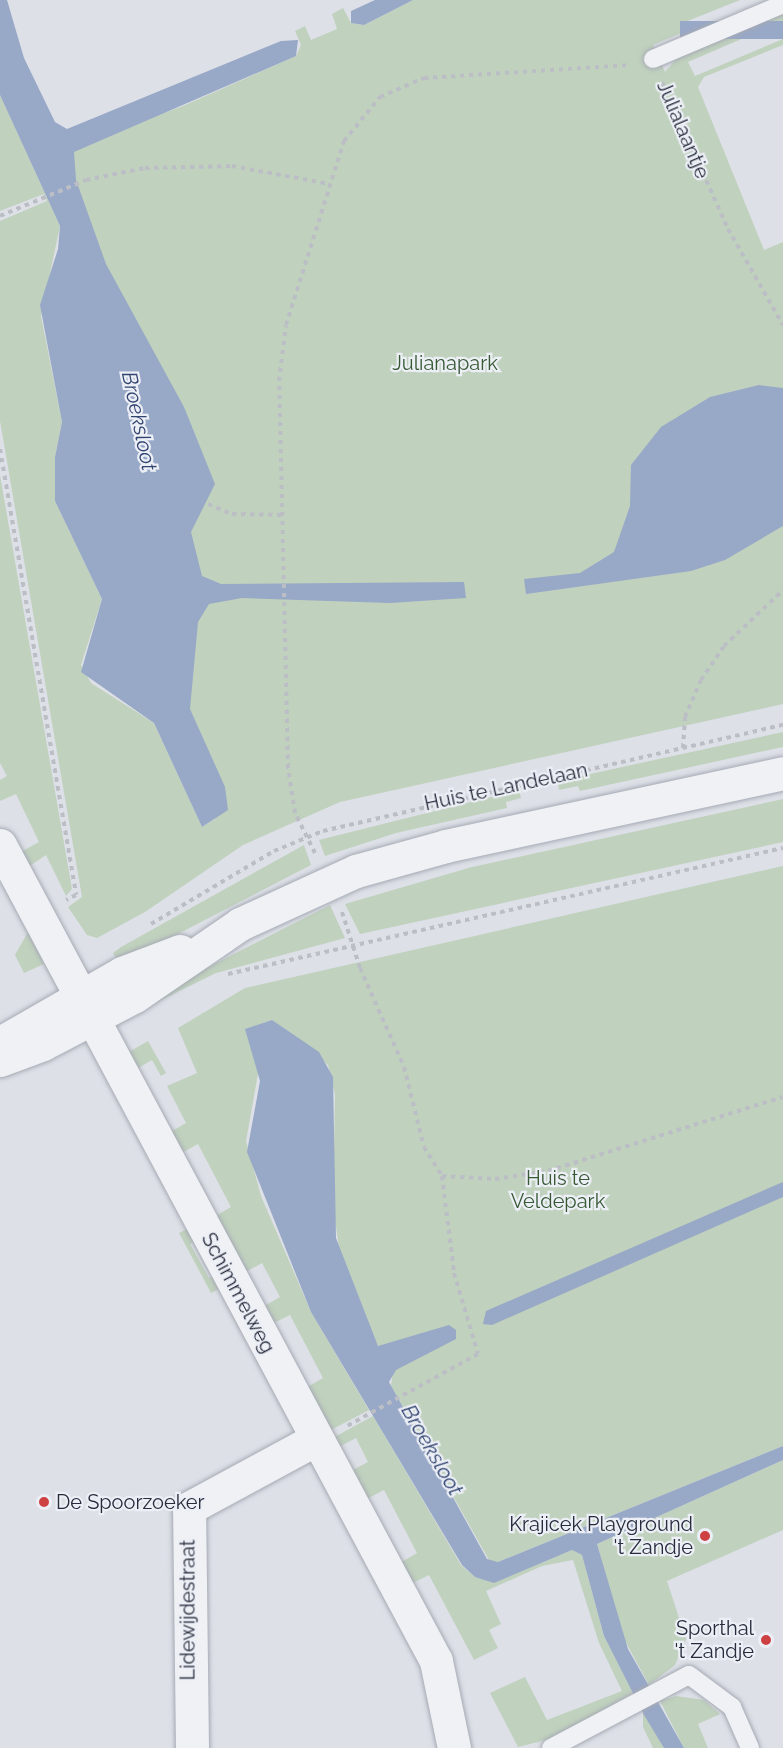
<!DOCTYPE html>
<style>
body{margin:0}
#map{position:relative;width:783px;height:1748px;overflow:hidden;background:#dde0e7;font-family:Raleway,sans-serif}
div>[style]{position:absolute}
[style*='--x']{left:calc(var(--x)*1px);top:calc(var(--y)*1px);width:calc(var(--w)*1px);rotate:calc(var(--a)*1deg)}
.green>*{inset:0;background:#c0d1be}
.water>*{inset:0;background:#98a8c7;transform-origin:0 0}
.path>*{height:4px;margin-top:-2px;transform-origin:0;background:repeating-linear-gradient(90deg,#bcbec5 0 4.5px,transparent 0 9px)}
.roads{filter:drop-shadow(0 0 2px #a6aab4) drop-shadow(0 0 2px #a6aab4)}
.service>*{height:18px;margin:-9px;padding:0 9px;transform-origin:9px;border-radius:9px;background:#f0f1f5}
.minor>*{height:33px;margin:-16.5px;padding:0 16.5px;transform-origin:16.5px;border-radius:16.5px;background:#f0f1f5}
.tertiary>*{height:33px;margin:-16.5px;padding:0 16.5px;transform-origin:16.5px;border-radius:16.5px;background:#f0f1f5}
.dots>*{width:16px;height:16px;translate:-50% -50%;box-sizing:border-box;border:3px solid #eceff5;border-radius:50%}
span{translate:-50% -50%;white-space:nowrap;text-align:center;line-height:1.15;-webkit-text-stroke:4.5px #eceff5;paint-order:stroke}
.street-label{font-size:20px;color:#272c3d}
.park-label{font-size:20px;color:#365934}
.poi-label{font-size:20px;color:#272c3d}
.left{translate:0 -50%;text-align:left}
.right{translate:-100% -50%;text-align:right}
.water-label{font-size:21px;color:#314471;font-style:italic}
</style>
<div id="map">
<div class="green">
<div style="clip-path:polygon(413px 0,740px 0,685px 22px,688px 30px,653px 45px,665px 72px,678px 57px,783px 12px,783px 21px,688px 62px,695px 76px,783px 39px,783px 45px,704px 77px,698px 87px,764px 250px,783px 242px,783px 704px,340px 802px,243px 845px,145px 912px,97px 938px,87px 935px,68px 907px,82px 897px,0 421px,0 221px,47px 201px,44px 194px,0 211px,0 95px,60px 226px,41px 316px,62px 422px,55px 457px,55px 501px,102px 599px,81px 665px,91px 683px,154px 723px,202px 827px,215px 819px,49px 155px,183px 106px,296px 56px,301px 45px,295px 31px,305px 26px,311px 40px,337px 29px,332px 14px,343px 8px,351px 23px,364px 25px)"></div>
<div style="clip-path:polygon(0 475px,72px 889px,66px 896px,46px 855px,25px 869px,17px 854px,39px 842px,16px 794px,0 801px,0 780px,7px 776px,0 763px)"></div>
<div style="clip-path:polygon(783px 732px,783px 747px,580px 791px,578px 786px,559px 790px,558px 781px)"></div>
<div style="clip-path:polygon(519px 790px,521px 798px,506px 802px,507px 808px,396px 833px,325px 856px,319px 840px)"></div>
<div style="clip-path:polygon(783px 799px,783px 842px,360px 934px,345px 904px,472px 867px)"></div>
<div style="clip-path:polygon(304px 845px,311px 865px,120px 964px,113px 953px,121px 947px)"></div>
<div style="clip-path:polygon(783px 866px,783px 1446px,498px 1562px,489px 1560px,391px 1386px,393px 1372px,366px 1324px,340px 1255px,333px 1205px,335px 1095px,328px 1065px,272px 1020px,246px 1029px,259px 1068px,246px 1141px,261px 1196px,311px 1312px,369px 1410px,327px 1432px,304px 1389px,323px 1378px,290px 1315px,270px 1325px,261px 1308px,280px 1297px,262px 1263px,242px 1274px,212px 1218px,231px 1207px,198px 1144px,178px 1155px,167px 1134px,186px 1123px,167px 1086px,197px 1073px,178px 1028px,245px 988px)"></div>
<div style="clip-path:polygon(330px 905px,345px 938px,216px 973px,143px 1009px,140px 1002px)"></div>
<div style="clip-path:polygon(28px 932px,44px 964px,24px 973px,15px 955px)"></div>
<div style="clip-path:polygon(148px 1041px,166px 1073px,161px 1076px,152px 1060px,138px 1068px,129px 1052px)"></div>
<div style="clip-path:polygon(191px 1227px,198px 1240px,190px 1244px,209px 1278px,216px 1274px,223px 1287px,211px 1293px,179px 1233px)"></div>
<div style="clip-path:polygon(373px 1416px,461px 1565px,475px 1577px,494px 1582px,572px 1550px,582px 1555px,604px 1636px,633px 1693px,554px 1738px,518px 1747px,490px 1693px,525px 1677px,547px 1720px,622px 1691px,599px 1643px,573px 1560px,542px 1566px,486px 1591px,501px 1624px,489px 1630px,498px 1648px,474px 1660px,429px 1575px,409px 1585px,398px 1564px,417px 1553px,384px 1490px,365px 1500px,349px 1472px,368px 1462px,356px 1438px,337px 1448px,331px 1439px)"></div>
<div style="clip-path:polygon(783px 1460px,783px 1530px,667px 1581px,686px 1639px,675px 1665px,649px 1685px,624px 1639px,597px 1544px)"></div>
<div style="clip-path:polygon(676px 1696px,704px 1700px,720px 1714px,698px 1724px,708px 1748px,684px 1748px,660px 1701px)"></div>
<div style="clip-path:polygon(643px 1712px,649px 1718px,664px 1748px,653px 1748px,643px 1727px)"></div>
</div>
<div class="water">
<div style="clip-path:polygon(0 0,7px 0,24px 58px,55px 122px,67px 129px,281px 41px,298px 40px,296px 56px,74px 152px,76px 180px,106px 264px,184px 407px,215px 484px,191px 532px,202px 576px,221px 584px,464px 582px,466px 598px,390px 603px,242px 598px,209px 604px,198px 622px,190px 709px,225px 787px,228px 810px,202px 827px,154px 723px,81px 672px,102px 599px,55px 501px,55px 457px,62px 422px,40px 305px,58px 249px,60px 226px,0 95px)"></div>
<div style="clip-path:polygon(375px 0,413px 0,364px 25px,351px 23px,351px 11px)"></div>
<div style="left:783px;top:21px;width:18px;height:103px;rotate:90deg"></div>
<div style="clip-path:polygon(759px 385px,783px 388px,783px 526px,725px 560px,691px 571px,526px 594px,524px 579px,580px 573px,614px 552px,630px 506px,631px 465px,661px 427px,710px 397px)"></div>
<div style="clip-path:polygon(272px 1020px,319px 1052px,333px 1077px,336px 1238px,378px 1346px,449px 1325px,456px 1330px,456px 1339px,396px 1370px,389px 1382px,487px 1559px,498px 1562px,783px 1446px,783px 1460px,597px 1544px,628px 1649px,684px 1748px,664px 1748px,644px 1715px,604px 1636px,582px 1555px,572px 1550px,494px 1583px,475px 1577px,462px 1565px,311px 1312px,247px 1152px,260px 1081px,245px 1029px)"></div>
<div style="clip-path:polygon(783px 1182px,783px 1197px,492px 1325px,483px 1324px,486px 1311px)"></div>
</div>
<div class="path">
<div style="--x:662;--y:82;--w:161;--a:65.8"></div>
<div style="--x:728;--y:229;--w:111;--a:60.2"></div>
<div style="--x:0;--y:216;--w:93;--a:-22.7"></div>
<div style="--x:86;--y:180;--w:60;--a:-11.5"></div>
<div style="--x:145;--y:168;--w:87;--a:-1.3"></div>
<div style="--x:232;--y:166;--w:99;--a:10.5"></div>
<div style="--x:0;--y:449;--w:452;--a:80.3"></div>
<div style="--x:76;--y:895;--w:11;--a:153"></div>
<div style="--x:208;--y:504;--w:26;--a:23"></div>
<div style="--x:232;--y:514;--w:51;--a:1.1"></div>
<div style="--x:683;--y:748;--w:31;--a:-86"></div>
<div style="--x:685;--y:717;--w:40;--a:-66.6"></div>
<div style="--x:701;--y:680;--w:41;--a:-55.9"></div>
<div style="--x:724;--y:646;--w:81;--a:-43.5"></div>
<div style="--x:315;--y:853;--w:45;--a:-116.6"></div>
<div style="--x:295;--y:813;--w:46;--a:-98.8"></div>
<div style="--x:288;--y:768;--w:387;--a:-91.3"></div>
<div style="--x:279;--y:381;--w:56;--a:-82.9"></div>
<div style="--x:286;--y:325;--w:193;--a:-72.5"></div>
<div style="--x:344;--y:141;--w:57;--a:-50.7"></div>
<div style="--x:380;--y:97;--w:48;--a:-23.4"></div>
<div style="--x:424;--y:78;--w:205;--a:-3.6"></div>
<div style="--x:342;--y:912;--w:59;--a:72.2"></div>
<div style="--x:360;--y:968;--w:108;--a:66"></div>
<div style="--x:404;--y:1067;--w:82;--a:76"></div>
<div style="--x:424;--y:1147;--w:34;--a:58"></div>
<div style="--x:442;--y:1176;--w:98;--a:82.9"></div>
<div style="--x:454;--y:1273;--w:84;--a:73.5"></div>
<div style="--x:478;--y:1354;--w:149;--a:151.2"></div>
<div style="--x:151;--y:924;--w:143;--a:-30.7"></div>
<div style="--x:274;--y:851;--w:53;--a:-22.2"></div>
<div style="--x:323;--y:831;--w:472;--a:-13"></div>
<div style="--x:228;--y:974;--w:569;--a:-12.79"></div>
<div style="--x:442;--y:1176;--w:53;--a:3.2"></div>
<div style="--x:495;--y:1179;--w:54;--a:-8.6"></div>
<div style="--x:548;--y:1171;--w:246;--a:-17.5"></div>
</div>
<div class="roads">
<div class="service">
<div style="--x:653;--y:59;--w:141;--a:-22.9"></div>
<div style="--x:551;--y:1748;--w:156;--a:-27.9"></div>
<div style="--x:689;--y:1675;--w:54;--a:36.7"></div>
<div style="--x:732;--y:1707;--w:45;--a:66.3"></div>
</div>
<div class="minor">
<div style="--x:0;--y:845;--w:925;--a:61.88"></div>
<div style="--x:436;--y:1661;--w:89;--a:78.3"></div>
<div style="--x:192;--y:1748;--w:240;--a:-90.7"></div>
<div style="--x:189;--y:1508;--w:145;--a:-28.5"></div>
</div>
<div class="tertiary">
<div style="--x:0;--y:1043;--w:141;--a:-29.8"></div>
<div style="--x:122;--y:973;--w:62;--a:-20.8"></div>
<div style="--x:0;--y:1060;--w:46;--a:-20.4"></div>
<div style="--x:43;--y:1044;--w:104;--a:-27.6"></div>
<div style="--x:135;--y:996;--w:127;--a:-34.4"></div>
<div style="--x:240;--y:924;--w:128;--a:-24.6"></div>
<div style="--x:356;--y:871;--w:93;--a:-15.5"></div>
<div style="--x:446;--y:846;--w:345;--a:-12.2"></div>
</div>
</div>
<div class="dots">
<div style="left:44px;top:1502px;background:#cd4142"></div>
<div style="left:705px;top:1536px;background:#cd4142"></div>
<div style="left:766px;top:1640px;background:#cd4142"></div>
</div>
<div class="street-label">
<span style="left:683px;top:130px;rotate:67deg">Julialaantje</span>
<span style="left:506px;top:787px;rotate:-12deg">Huis te Landelaan</span>
<span style="left:238px;top:1293px;rotate:62deg">Schimmelweg</span>
<span style="left:188px;top:1610px;rotate:-90deg">Lidewijdestraat</span>
</div>
<div class="park-label">
<span style="left:445px;top:363px">Julianapark</span>
<span style="left:558px;top:1190px">Huis te<br>Veldepark</span>
</div>
<div class="poi-label">
<span class="left" style="left:56px;top:1502px">De Spoorzoeker</span>
<span class="right" style="left:693px;top:1536px">Krajicek Playground<br>'t Zandje</span>
<span class="right" style="left:754px;top:1640px">Sporthal<br>'t Zandje</span>
</div>
<div class="water-label">
<span style="left:139px;top:421px;rotate:78deg">Broeksloot</span>
<span style="left:432px;top:1450px;rotate:60deg">Broeksloot</span>
</div>
</div>
